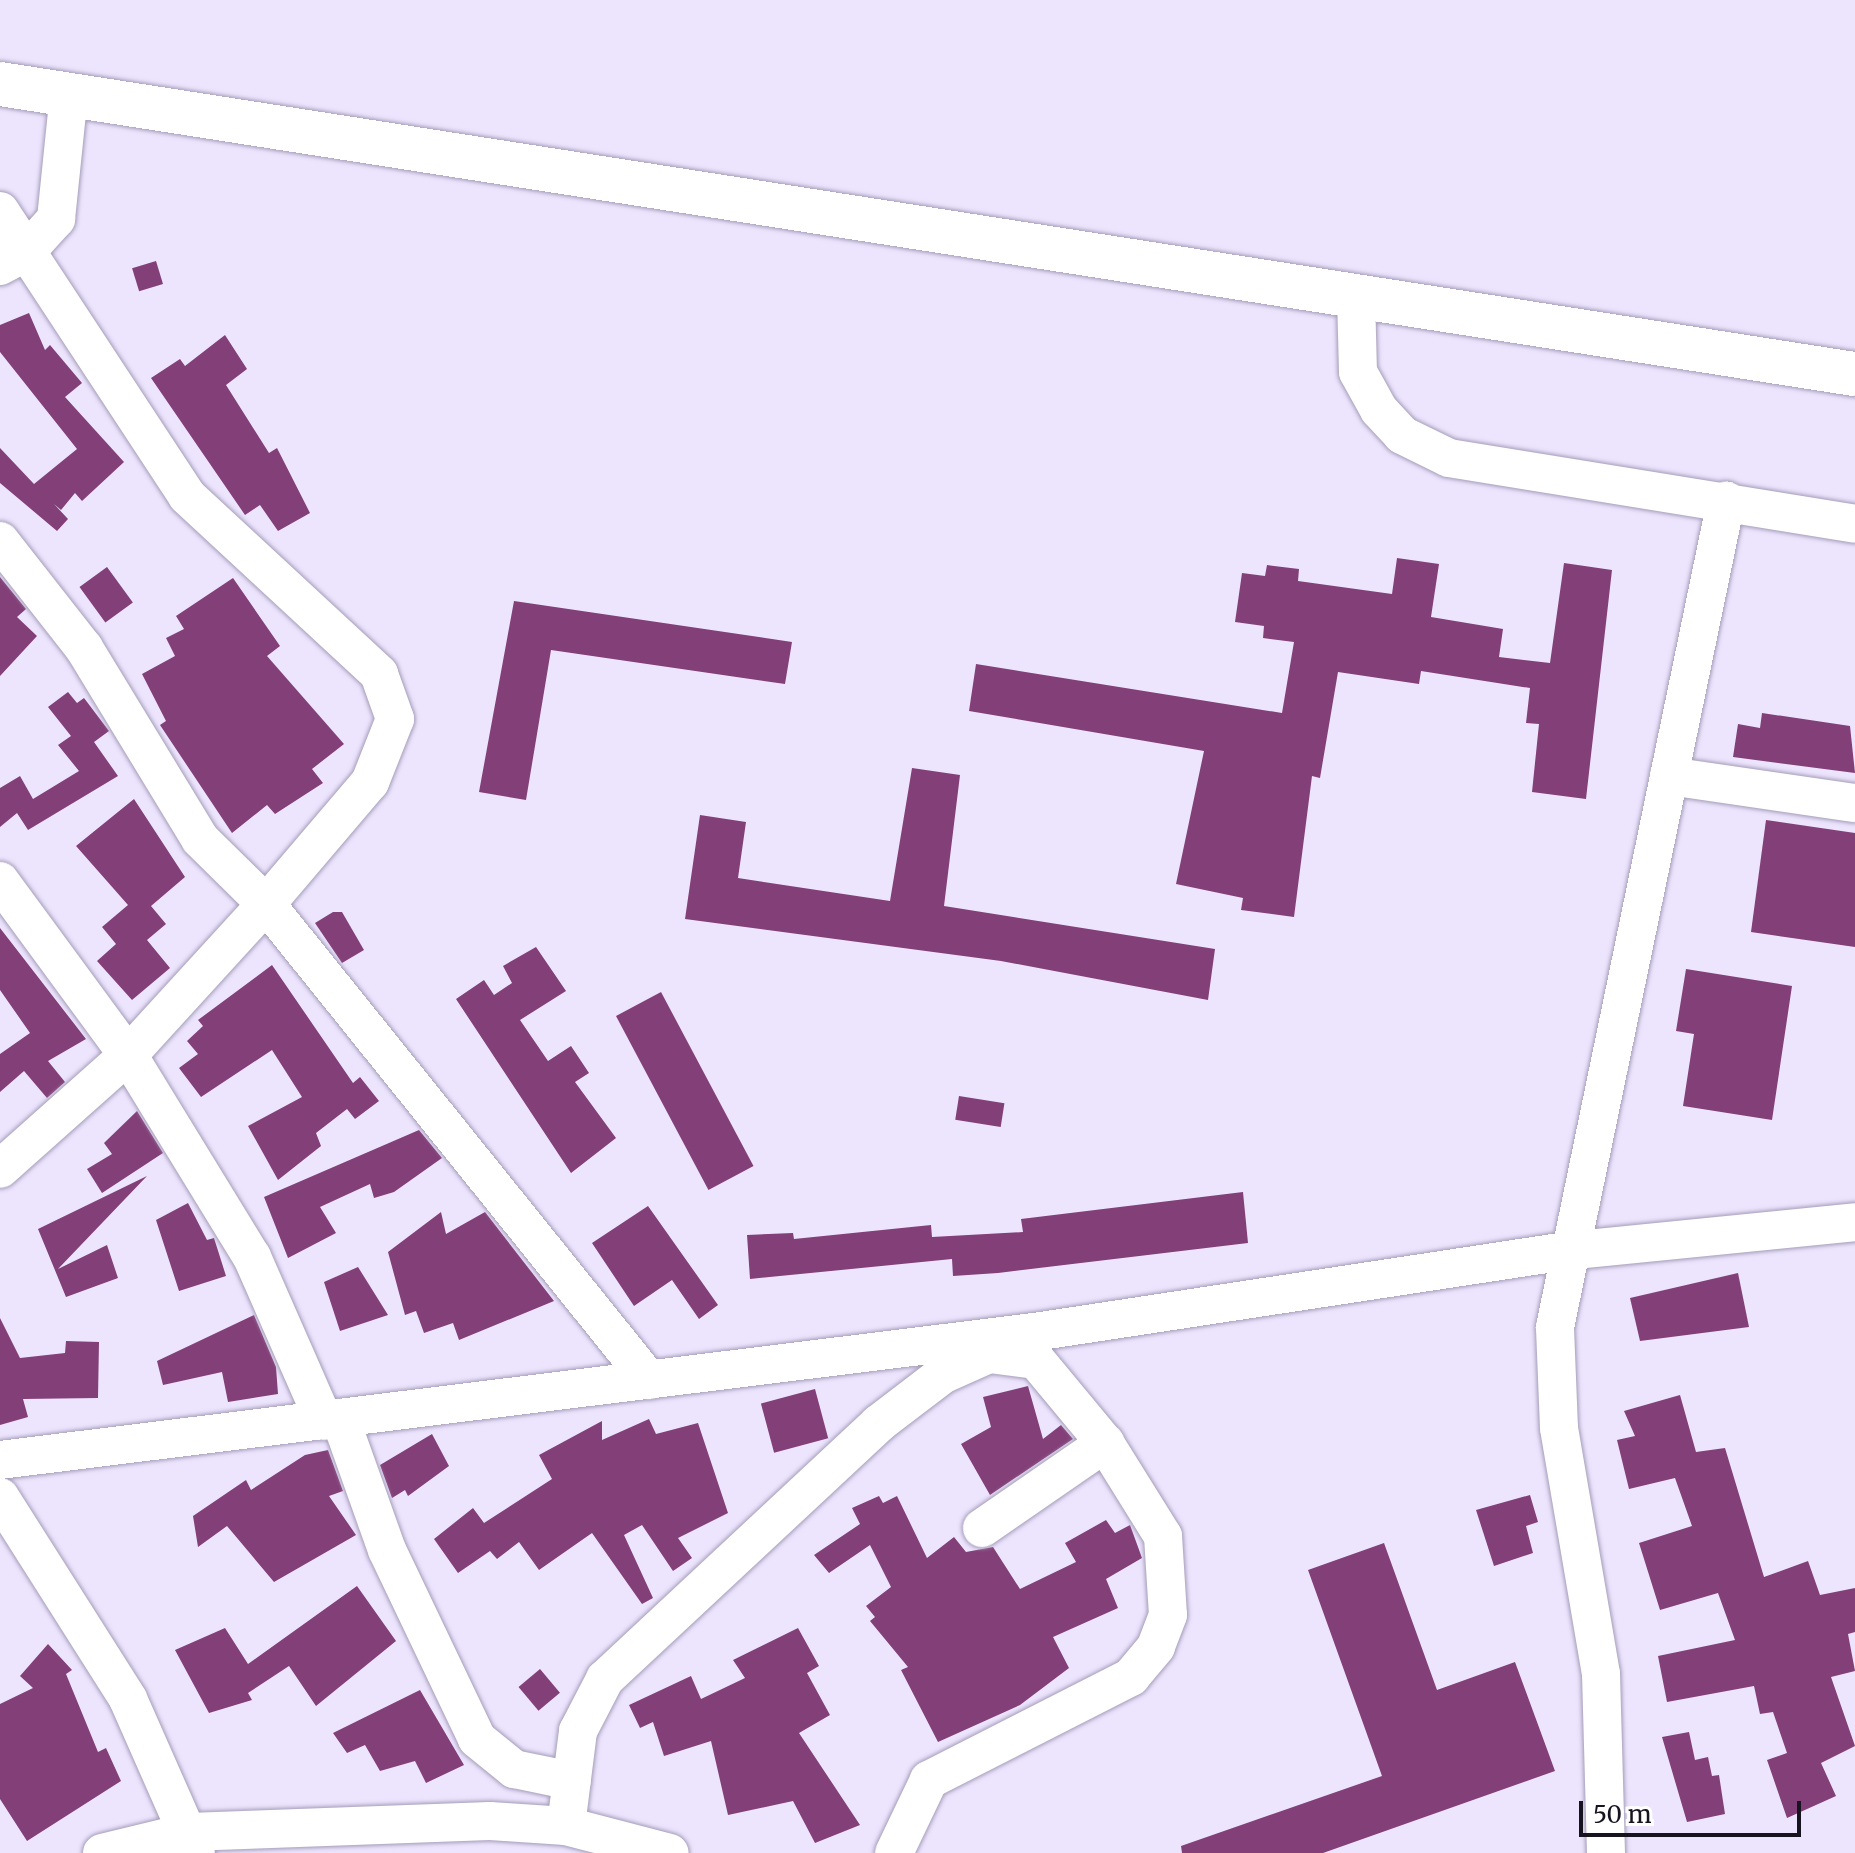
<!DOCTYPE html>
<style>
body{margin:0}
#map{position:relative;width:1855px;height:1853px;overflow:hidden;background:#ede5fe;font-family:Merriweather,serif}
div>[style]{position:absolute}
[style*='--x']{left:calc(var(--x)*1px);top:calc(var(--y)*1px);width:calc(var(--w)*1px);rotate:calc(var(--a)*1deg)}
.building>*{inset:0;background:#833f77;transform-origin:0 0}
.roads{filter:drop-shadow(0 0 2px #a59cb9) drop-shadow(0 0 2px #a59cb9)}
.minor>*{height:38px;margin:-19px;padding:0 19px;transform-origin:19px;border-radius:19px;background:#fff}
.major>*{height:44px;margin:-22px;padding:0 22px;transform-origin:22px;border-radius:22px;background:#fff}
span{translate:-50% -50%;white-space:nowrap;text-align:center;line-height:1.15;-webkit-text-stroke:8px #fff;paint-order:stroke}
.scale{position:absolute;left:1579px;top:1801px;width:222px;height:36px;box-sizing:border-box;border:4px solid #18141f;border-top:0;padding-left:10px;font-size:24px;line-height:28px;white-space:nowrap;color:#18141f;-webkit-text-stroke:6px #fff;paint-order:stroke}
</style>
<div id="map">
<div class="building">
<div style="left:156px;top:261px;width:24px;height:25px;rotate:73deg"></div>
<div style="clip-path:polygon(29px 313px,45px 350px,50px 345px,82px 383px,65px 397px,124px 462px,82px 501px,75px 493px,61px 510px,54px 504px,68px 519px,57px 531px,0 483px,0 448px,34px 484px,77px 449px,0 352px,0 325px)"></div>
<div style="clip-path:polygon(225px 335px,247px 369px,226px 385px,269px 453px,277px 448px,310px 513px,278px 531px,260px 505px,245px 515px,151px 378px,180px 359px,185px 366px)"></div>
<div style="clip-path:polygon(1397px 558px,1439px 564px,1431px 617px,1503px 629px,1499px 657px,1550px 663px,1564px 563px,1612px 570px,1586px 799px,1532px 792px,1539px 724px,1526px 723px,1530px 688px,1421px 671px,1419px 684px,1338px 672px,1320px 778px,1312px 776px,1294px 917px,1241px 910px,1243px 898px,1176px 884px,1204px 751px,969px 711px,976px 664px,1282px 713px,1294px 642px,1263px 638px,1264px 626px,1235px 622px,1242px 573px,1265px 576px,1267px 565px,1299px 569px,1298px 581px,1392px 594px)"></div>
<div style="left:107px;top:567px;width:44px;height:34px;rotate:54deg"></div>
<div style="clip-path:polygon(0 577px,26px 609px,17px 617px,37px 636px,0 676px)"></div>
<div style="clip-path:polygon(233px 578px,280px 646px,267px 656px,344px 744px,312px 769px,323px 783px,275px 814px,267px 805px,232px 833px,160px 725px,166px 721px,142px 674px,175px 656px,166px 638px,184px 629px,176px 616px)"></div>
<div style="clip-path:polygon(514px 601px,792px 642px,785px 684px,551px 650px,526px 800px,479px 792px)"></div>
<div style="clip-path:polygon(68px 692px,77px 703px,84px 698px,109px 731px,94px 742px,118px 776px,28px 830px,17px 813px,0 827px,0 788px,20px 776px,33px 799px,79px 771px,58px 745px,71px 736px,48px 707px)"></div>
<div style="clip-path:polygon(1762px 713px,1850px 726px,1855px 773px,1733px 757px,1738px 724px,1760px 728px)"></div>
<div style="clip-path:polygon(912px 768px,960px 775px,944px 906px,1215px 949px,1208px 1000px,1001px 961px,685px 919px,700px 815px,746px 822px,738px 878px,890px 901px)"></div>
<div style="clip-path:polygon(134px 799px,185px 877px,151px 906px,166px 924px,147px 940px,170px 968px,132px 1000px,97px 961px,116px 944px,102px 927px,128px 905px,76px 846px)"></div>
<div style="clip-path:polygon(1766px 820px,1855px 833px,1855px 947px,1751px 932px)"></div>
<div style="clip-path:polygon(333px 912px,342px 912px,364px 950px,342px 963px,315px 923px)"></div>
<div style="clip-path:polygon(0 928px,86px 1039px,48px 1061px,65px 1082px,47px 1098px,24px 1071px,0 1092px,0 1054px,30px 1033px,0 990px)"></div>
<div style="clip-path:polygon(536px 947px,566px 991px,520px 1020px,548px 1061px,571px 1046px,589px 1073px,575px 1082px,616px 1138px,571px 1173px,456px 999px,484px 980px,494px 995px,512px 983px,503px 966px)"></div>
<div style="clip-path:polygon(272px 965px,353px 1083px,360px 1077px,379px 1101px,355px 1119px,347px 1109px,316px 1133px,321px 1146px,278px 1180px,248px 1126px,302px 1097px,272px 1050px,201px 1097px,179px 1068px,198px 1054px,187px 1041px,203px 1026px,198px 1020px)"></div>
<div style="clip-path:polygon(1686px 969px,1792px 986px,1772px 1120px,1683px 1106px,1694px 1034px,1676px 1031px)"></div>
<div style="left:661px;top:992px;width:197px;height:51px;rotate:62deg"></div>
<div style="left:959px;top:1096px;width:46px;height:24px;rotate:9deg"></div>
<div style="clip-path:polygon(137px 1111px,163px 1153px,102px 1193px,87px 1169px,112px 1154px,104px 1143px)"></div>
<div style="clip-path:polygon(419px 1130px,442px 1158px,394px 1192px,374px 1198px,370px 1184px,320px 1207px,336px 1233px,288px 1258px,264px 1197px)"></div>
<div style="clip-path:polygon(147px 1176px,58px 1269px,107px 1245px,118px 1278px,66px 1297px,38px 1229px)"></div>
<div style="clip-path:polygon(1243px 1192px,1248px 1243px,998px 1273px,953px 1276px,952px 1259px,750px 1279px,747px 1235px,793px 1233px,794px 1239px,931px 1225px,932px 1237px,1023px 1232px,1021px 1219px)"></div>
<div style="clip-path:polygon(188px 1203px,207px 1240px,214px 1238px,226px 1276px,179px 1291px,156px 1220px)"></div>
<div style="clip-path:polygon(648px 1206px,718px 1305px,699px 1319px,672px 1280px,634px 1306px,592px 1243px)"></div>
<div style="clip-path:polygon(441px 1212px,446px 1234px,485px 1212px,554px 1301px,459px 1340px,453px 1323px,424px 1333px,416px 1311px,405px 1315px,388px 1252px)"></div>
<div style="clip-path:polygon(358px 1267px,388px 1315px,340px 1331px,324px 1282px)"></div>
<div style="clip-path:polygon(1738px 1273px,1749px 1327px,1640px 1341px,1630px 1298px)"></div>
<div style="clip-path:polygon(254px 1315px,276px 1367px,278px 1394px,228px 1402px,222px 1372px,163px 1385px,157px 1361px)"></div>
<div style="clip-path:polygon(0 1318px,20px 1358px,65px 1353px,66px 1341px,99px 1342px,98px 1398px,23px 1399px,28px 1417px,0 1425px)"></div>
<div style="clip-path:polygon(1028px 1386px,1043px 1439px,1061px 1425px,1073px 1439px,990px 1495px,961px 1444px,991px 1427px,983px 1397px)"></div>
<div style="left:815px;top:1389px;width:51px;height:56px;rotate:75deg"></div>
<div style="clip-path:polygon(1680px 1395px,1696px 1452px,1725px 1448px,1764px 1577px,1808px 1561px,1820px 1595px,1855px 1588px,1855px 1632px,1848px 1634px,1855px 1671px,1831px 1677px,1855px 1746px,1821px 1763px,1836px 1796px,1787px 1818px,1767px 1760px,1787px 1753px,1773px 1712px,1760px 1714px,1754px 1686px,1667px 1702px,1658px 1656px,1735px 1640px,1718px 1593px,1660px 1610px,1639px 1543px,1692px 1526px,1675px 1478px,1629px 1489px,1617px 1440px,1635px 1436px,1624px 1411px)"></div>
<div style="clip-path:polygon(649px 1419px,656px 1434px,698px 1423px,728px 1513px,678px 1538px,692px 1558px,673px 1571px,642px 1525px,624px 1535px,653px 1598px,642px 1604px,592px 1533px,539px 1570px,519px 1542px,497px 1559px,490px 1551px,458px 1573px,434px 1539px,473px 1508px,484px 1523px,552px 1479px,539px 1455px,602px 1421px,602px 1440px)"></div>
<div style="clip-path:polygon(432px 1434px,449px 1466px,408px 1496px,405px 1490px,392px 1498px,380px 1465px)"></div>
<div style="clip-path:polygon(328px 1450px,343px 1491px,329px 1496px,356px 1535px,274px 1582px,227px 1526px,198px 1547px,193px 1516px,246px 1480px,251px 1490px,305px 1455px)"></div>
<div style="clip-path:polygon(1530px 1495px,1538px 1522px,1526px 1526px,1533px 1553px,1494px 1566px,1476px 1510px)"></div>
<div style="clip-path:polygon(879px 1496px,883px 1503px,897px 1496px,927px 1558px,954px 1537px,966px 1552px,993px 1547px,1020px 1589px,1076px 1562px,1065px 1543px,1106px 1520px,1115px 1533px,1130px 1525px,1142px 1558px,1106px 1579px,1118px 1608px,1053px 1637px,1069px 1668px,1020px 1705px,938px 1742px,901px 1670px,908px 1667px,870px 1621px,875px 1617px,866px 1606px,891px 1587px,870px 1545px,829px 1573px,814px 1555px,860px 1524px,852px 1508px)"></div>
<div style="clip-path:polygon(1384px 1543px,1437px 1690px,1515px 1662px,1555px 1771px,1323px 1853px,1182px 1853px,1181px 1846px,1382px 1776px,1308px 1570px)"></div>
<div style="clip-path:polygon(357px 1586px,396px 1641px,316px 1706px,289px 1666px,248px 1693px,252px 1700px,209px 1713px,175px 1650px,225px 1628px,248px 1664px)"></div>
<div style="clip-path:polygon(798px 1628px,819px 1666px,807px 1673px,830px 1715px,799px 1733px,860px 1825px,815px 1843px,793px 1801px,728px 1815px,711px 1741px,664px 1756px,653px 1722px,640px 1728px,629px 1705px,691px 1676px,701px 1699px,745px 1678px,733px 1660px)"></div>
<div style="clip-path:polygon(48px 1644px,72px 1670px,66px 1674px,98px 1752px,106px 1748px,121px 1781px,27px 1841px,0 1799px,0 1704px,33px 1688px,20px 1676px)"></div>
<div style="left:540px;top:1669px;width:31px;height:28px;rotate:50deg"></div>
<div style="clip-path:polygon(420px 1690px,464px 1765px,426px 1783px,415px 1761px,380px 1771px,365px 1745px,347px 1753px,333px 1733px)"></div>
<div style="clip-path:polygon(1689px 1732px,1695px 1760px,1708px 1757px,1712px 1776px,1719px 1775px,1725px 1814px,1687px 1822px,1662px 1737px)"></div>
</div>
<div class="roads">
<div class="minor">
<div style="--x:0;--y:211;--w:341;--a:56.7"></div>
<div style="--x:187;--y:496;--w:262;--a:42.8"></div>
<div style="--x:379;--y:674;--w:48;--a:70.4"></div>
<div style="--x:395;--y:719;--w:68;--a:111.6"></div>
<div style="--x:370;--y:782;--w:160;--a:130.4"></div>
<div style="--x:266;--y:904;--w:205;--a:132.4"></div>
<div style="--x:128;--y:1055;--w:171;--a:138.3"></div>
<div style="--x:0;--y:266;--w:30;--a:-28"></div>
<div style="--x:26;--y:252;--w:45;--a:-47.7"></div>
<div style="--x:56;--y:219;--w:127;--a:-84.1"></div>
<div style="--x:1356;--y:296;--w:76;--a:88.5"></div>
<div style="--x:1358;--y:372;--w:43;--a:61.1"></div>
<div style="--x:1379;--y:410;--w:34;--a:47"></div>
<div style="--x:1402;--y:435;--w:52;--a:26.1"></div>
<div style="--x:1449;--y:458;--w:411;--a:9.2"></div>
<div style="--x:0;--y:541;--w:136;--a:51.9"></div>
<div style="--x:84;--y:648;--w:223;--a:58.7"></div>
<div style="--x:200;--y:839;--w:93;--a:44.6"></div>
<div style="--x:266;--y:904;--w:611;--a:51.18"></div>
<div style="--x:1669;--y:776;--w:188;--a:8.3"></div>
<div style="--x:0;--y:881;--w:216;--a:53.7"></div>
<div style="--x:128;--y:1055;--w:237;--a:58.5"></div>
<div style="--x:252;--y:1257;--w:179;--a:66.3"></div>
<div style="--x:340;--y:1418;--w:140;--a:70.4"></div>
<div style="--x:387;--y:1550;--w:209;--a:64.5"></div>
<div style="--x:477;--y:1739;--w:48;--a:39"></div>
<div style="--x:514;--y:1769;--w:59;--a:11.7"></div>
<div style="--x:0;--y:1460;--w:1049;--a:-7.06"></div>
<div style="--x:1041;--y:1331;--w:531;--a:-8.66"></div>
<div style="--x:1566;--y:1251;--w:290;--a:-5.7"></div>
<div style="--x:0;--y:1497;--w:239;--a:57.6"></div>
<div style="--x:128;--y:1699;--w:168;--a:66.2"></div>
<div style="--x:982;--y:1528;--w:150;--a:-34.6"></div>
<div style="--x:566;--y:1826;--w:96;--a:-82.8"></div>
<div style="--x:578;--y:1731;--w:59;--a:-62.6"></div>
<div style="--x:605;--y:1679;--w:374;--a:-43"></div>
<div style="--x:878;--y:1424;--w:81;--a:-37.4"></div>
<div style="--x:942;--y:1375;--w:51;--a:-24.1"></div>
<div style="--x:989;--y:1354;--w:47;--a:7.3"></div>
<div style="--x:1036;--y:1360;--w:108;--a:50.3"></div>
<div style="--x:1105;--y:1443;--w:110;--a:58.1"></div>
<div style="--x:1163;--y:1536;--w:79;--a:86.4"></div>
<div style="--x:1168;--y:1615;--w:34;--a:111"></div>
<div style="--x:1156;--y:1647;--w:39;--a:130"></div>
<div style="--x:1131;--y:1677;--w:227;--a:153"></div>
<div style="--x:929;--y:1780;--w:81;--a:115.6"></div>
<div style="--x:102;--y:1853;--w:89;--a:-13.6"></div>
<div style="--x:189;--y:1832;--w:301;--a:-2.1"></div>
<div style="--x:490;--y:1821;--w:76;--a:3.8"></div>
<div style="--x:566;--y:1826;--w:107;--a:14.6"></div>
<div style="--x:1606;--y:1853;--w:179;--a:-91.6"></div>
<div style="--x:1601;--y:1674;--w:250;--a:-99.7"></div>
<div style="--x:1559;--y:1428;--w:101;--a:-92.3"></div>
<div style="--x:1555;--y:1327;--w:844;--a:-78.3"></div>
</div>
<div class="major">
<div style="--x:0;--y:84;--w:1878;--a:8.89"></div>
</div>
</div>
<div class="scale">50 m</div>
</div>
